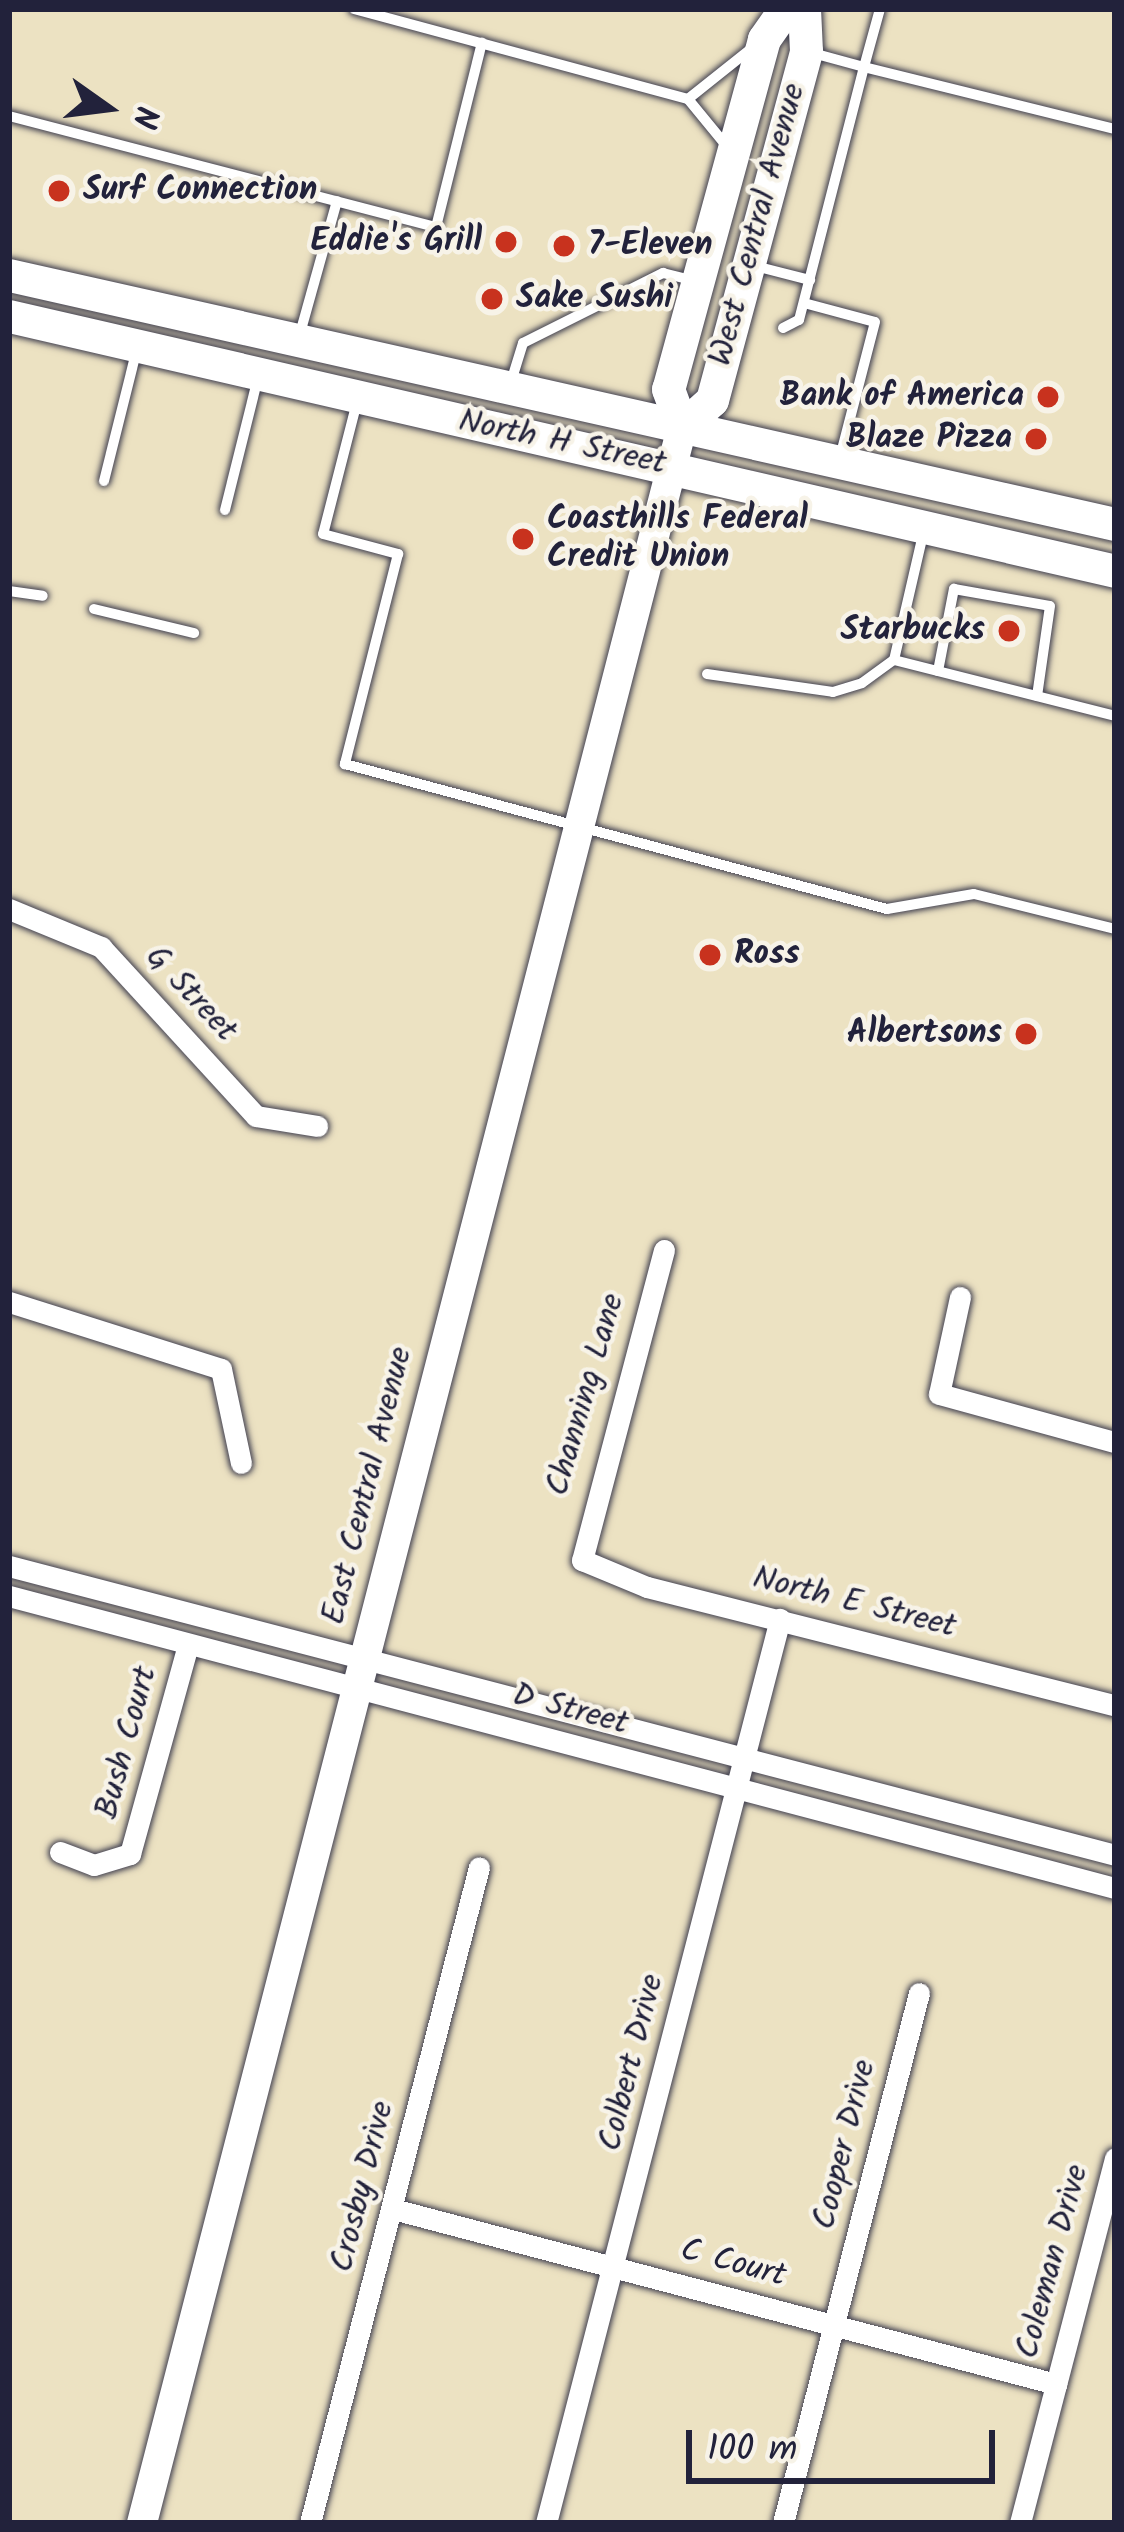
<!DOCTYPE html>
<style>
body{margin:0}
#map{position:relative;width:1124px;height:2532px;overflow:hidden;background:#ece2c2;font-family:Kalam,sans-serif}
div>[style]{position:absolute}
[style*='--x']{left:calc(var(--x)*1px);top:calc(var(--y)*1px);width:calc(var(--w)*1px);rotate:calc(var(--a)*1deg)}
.roads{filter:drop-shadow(0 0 3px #403f4f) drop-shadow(0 0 3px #403f4f)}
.service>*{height:10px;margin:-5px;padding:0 5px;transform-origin:5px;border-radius:5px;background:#fff}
.minor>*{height:21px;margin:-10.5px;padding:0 10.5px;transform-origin:10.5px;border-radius:10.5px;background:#fff}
.secondary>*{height:30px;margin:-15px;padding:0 15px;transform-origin:15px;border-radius:15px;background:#fff}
.primary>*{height:33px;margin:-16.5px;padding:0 16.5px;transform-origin:16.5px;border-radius:16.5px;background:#fff}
.trunk>*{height:33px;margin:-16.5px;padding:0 16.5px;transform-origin:16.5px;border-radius:16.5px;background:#fff}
.dots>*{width:33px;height:33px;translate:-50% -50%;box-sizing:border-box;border:6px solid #f7f3e8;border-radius:50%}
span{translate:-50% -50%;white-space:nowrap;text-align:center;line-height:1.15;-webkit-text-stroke:9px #f7f3e8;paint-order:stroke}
.poi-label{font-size:33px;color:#22223b;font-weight:700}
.left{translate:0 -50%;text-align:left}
.right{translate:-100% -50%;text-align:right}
.street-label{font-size:33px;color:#22223b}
.frame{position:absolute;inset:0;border:12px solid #22223b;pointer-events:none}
.north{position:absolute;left:48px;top:48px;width:120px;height:120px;-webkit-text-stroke:9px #f7f3e8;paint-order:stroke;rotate:104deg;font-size:33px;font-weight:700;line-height:48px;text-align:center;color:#22223b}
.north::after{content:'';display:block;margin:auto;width:42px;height:54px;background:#22223b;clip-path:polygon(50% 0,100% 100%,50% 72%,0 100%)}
.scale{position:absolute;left:686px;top:2430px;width:309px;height:54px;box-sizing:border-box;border:6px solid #22223b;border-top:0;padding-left:15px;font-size:36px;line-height:42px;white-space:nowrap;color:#22223b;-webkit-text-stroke:9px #f7f3e8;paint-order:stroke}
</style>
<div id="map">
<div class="roads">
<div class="service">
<div style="--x:354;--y:9;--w:346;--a:15.1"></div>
<div style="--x:688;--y:99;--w:65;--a:50.6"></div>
<div style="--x:809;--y:52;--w:57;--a:15.3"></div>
<div style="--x:864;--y:67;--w:60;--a:-74.6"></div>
<div style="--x:688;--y:99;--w:82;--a:-38.6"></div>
<div style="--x:9;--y:116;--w:441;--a:14.6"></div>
<div style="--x:436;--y:227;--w:190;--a:-76"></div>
<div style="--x:755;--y:266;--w:57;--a:14.3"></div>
<div style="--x:804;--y:303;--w:73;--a:15"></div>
<div style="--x:875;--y:322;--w:139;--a:104.5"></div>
<div style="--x:783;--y:328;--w:18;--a:-27"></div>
<div style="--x:799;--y:320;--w:261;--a:-75.6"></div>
<div style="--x:864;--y:67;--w:259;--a:13.9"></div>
<div style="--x:299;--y:337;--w:141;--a:-74.4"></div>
<div style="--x:510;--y:385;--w:44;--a:-72.8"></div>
<div style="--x:523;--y:343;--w:157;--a:-26.6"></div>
<div style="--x:663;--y:273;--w:33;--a:14"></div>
<div style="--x:357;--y:402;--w:136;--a:104.4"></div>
<div style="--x:323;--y:534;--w:78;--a:14.9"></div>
<div style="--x:398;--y:554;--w:217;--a:104.2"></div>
<div style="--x:345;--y:764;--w:561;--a:14.98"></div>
<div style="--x:887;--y:909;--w:88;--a:-9.8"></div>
<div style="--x:974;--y:894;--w:145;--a:13.9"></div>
<div style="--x:104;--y:481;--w:136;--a:-76"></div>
<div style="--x:225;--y:510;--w:136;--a:-76"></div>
<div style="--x:9;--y:591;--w:34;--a:8"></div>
<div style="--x:94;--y:609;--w:103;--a:13.5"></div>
<div style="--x:894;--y:660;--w:228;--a:14.2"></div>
<div style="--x:938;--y:671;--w:84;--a:-79"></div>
<div style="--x:954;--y:589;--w:97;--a:10"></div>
<div style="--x:1050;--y:606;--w:91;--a:98.2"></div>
<div style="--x:707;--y:674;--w:127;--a:8.1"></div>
<div style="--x:833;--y:692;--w:30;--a:-17"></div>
<div style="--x:862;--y:683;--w:39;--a:-36"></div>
<div style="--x:894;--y:660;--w:129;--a:-77"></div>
</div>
<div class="minor">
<div style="--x:9;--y:909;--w:100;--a:22.4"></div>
<div style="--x:101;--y:947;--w:229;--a:47.5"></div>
<div style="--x:256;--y:1116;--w:62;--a:9.3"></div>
<div style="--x:664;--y:1250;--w:321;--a:104.8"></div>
<div style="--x:582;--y:1560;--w:70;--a:22.6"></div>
<div style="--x:647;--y:1587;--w:483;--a:14.2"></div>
<div style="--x:960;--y:1297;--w:99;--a:102.2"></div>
<div style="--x:939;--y:1394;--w:182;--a:15.3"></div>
<div style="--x:9;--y:1302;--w:222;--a:17.5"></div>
<div style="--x:221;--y:1369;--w:96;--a:78"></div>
<div style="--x:9;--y:1566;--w:1143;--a:14.64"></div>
<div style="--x:9;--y:1596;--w:1144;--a:14.79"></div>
<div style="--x:60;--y:1852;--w:36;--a:21"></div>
<div style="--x:94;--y:1865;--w:38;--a:-17"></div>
<div style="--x:130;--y:1854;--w:217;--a:-74.5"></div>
<div style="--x:393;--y:2209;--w:686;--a:14.79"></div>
<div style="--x:310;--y:2523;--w:677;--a:-75.55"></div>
<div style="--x:546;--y:2523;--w:934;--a:-75.49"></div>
<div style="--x:783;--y:2523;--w:547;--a:-75.61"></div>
<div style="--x:1020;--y:2523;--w:377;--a:-75.4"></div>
</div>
<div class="secondary">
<div style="--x:142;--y:2523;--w:2164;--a:-75.55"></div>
</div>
<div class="primary">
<div style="--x:785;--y:9;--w:37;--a:125"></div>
<div style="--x:764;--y:39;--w:363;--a:105.3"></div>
<div style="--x:668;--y:389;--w:40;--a:69.8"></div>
<div style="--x:682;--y:427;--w:40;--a:-42"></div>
<div style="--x:712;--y:400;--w:361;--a:-74.9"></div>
<div style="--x:806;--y:51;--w:42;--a:-92.7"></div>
</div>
<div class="trunk">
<div style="--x:9;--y:275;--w:1134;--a:12.69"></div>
<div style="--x:9;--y:316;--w:1135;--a:12.98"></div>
</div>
</div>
<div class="dots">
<div style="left:59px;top:191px;background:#c8321e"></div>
<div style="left:506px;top:242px;background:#c8321e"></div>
<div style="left:564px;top:246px;background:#c8321e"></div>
<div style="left:492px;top:299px;background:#c8321e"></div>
<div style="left:1048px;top:397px;background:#c8321e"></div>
<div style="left:1036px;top:439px;background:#c8321e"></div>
<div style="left:523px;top:539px;background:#c8321e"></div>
<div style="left:1009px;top:631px;background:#c8321e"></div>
<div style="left:710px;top:955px;background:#c8321e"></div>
<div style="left:1026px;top:1034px;background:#c8321e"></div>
</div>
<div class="poi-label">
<span class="left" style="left:83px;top:191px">Surf Connection</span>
<span class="right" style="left:482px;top:242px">Eddie's Grill</span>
<span class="left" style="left:588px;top:246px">7-Eleven</span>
<span class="left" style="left:516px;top:299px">Sake Sushi</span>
<span class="right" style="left:1024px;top:397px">Bank of America</span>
<span class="right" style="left:1012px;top:439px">Blaze Pizza</span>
<span class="left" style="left:547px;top:539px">Coasthills Federal<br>Credit Union</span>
<span class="right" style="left:985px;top:631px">Starbucks</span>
<span class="left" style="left:734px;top:955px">Ross</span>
<span class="right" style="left:1002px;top:1034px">Albertsons</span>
</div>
<div class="street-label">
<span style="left:759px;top:225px;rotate:-75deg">West Central Avenue</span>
<span style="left:562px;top:444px;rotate:12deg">North H Street</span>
<span style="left:190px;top:995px;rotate:47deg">G Street</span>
<span style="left:587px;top:1395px;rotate:-74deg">Channing Lane</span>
<span style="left:369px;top:1486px;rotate:-76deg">East Central Avenue</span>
<span style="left:854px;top:1604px;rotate:14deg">North E Street</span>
<span style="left:570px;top:1711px;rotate:15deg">D Street</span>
<span style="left:128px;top:1743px;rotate:-75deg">Bush Court</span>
<span style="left:633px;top:2063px;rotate:-76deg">Colbert Drive</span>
<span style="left:846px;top:2145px;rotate:-76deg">Cooper Drive</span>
<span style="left:364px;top:2187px;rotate:-76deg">Crosby Drive</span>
<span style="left:1054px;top:2262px;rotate:-75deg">Coleman Drive</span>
<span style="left:733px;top:2264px;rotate:15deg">C Court</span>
</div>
<div class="frame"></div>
<div class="north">N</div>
<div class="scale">100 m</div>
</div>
